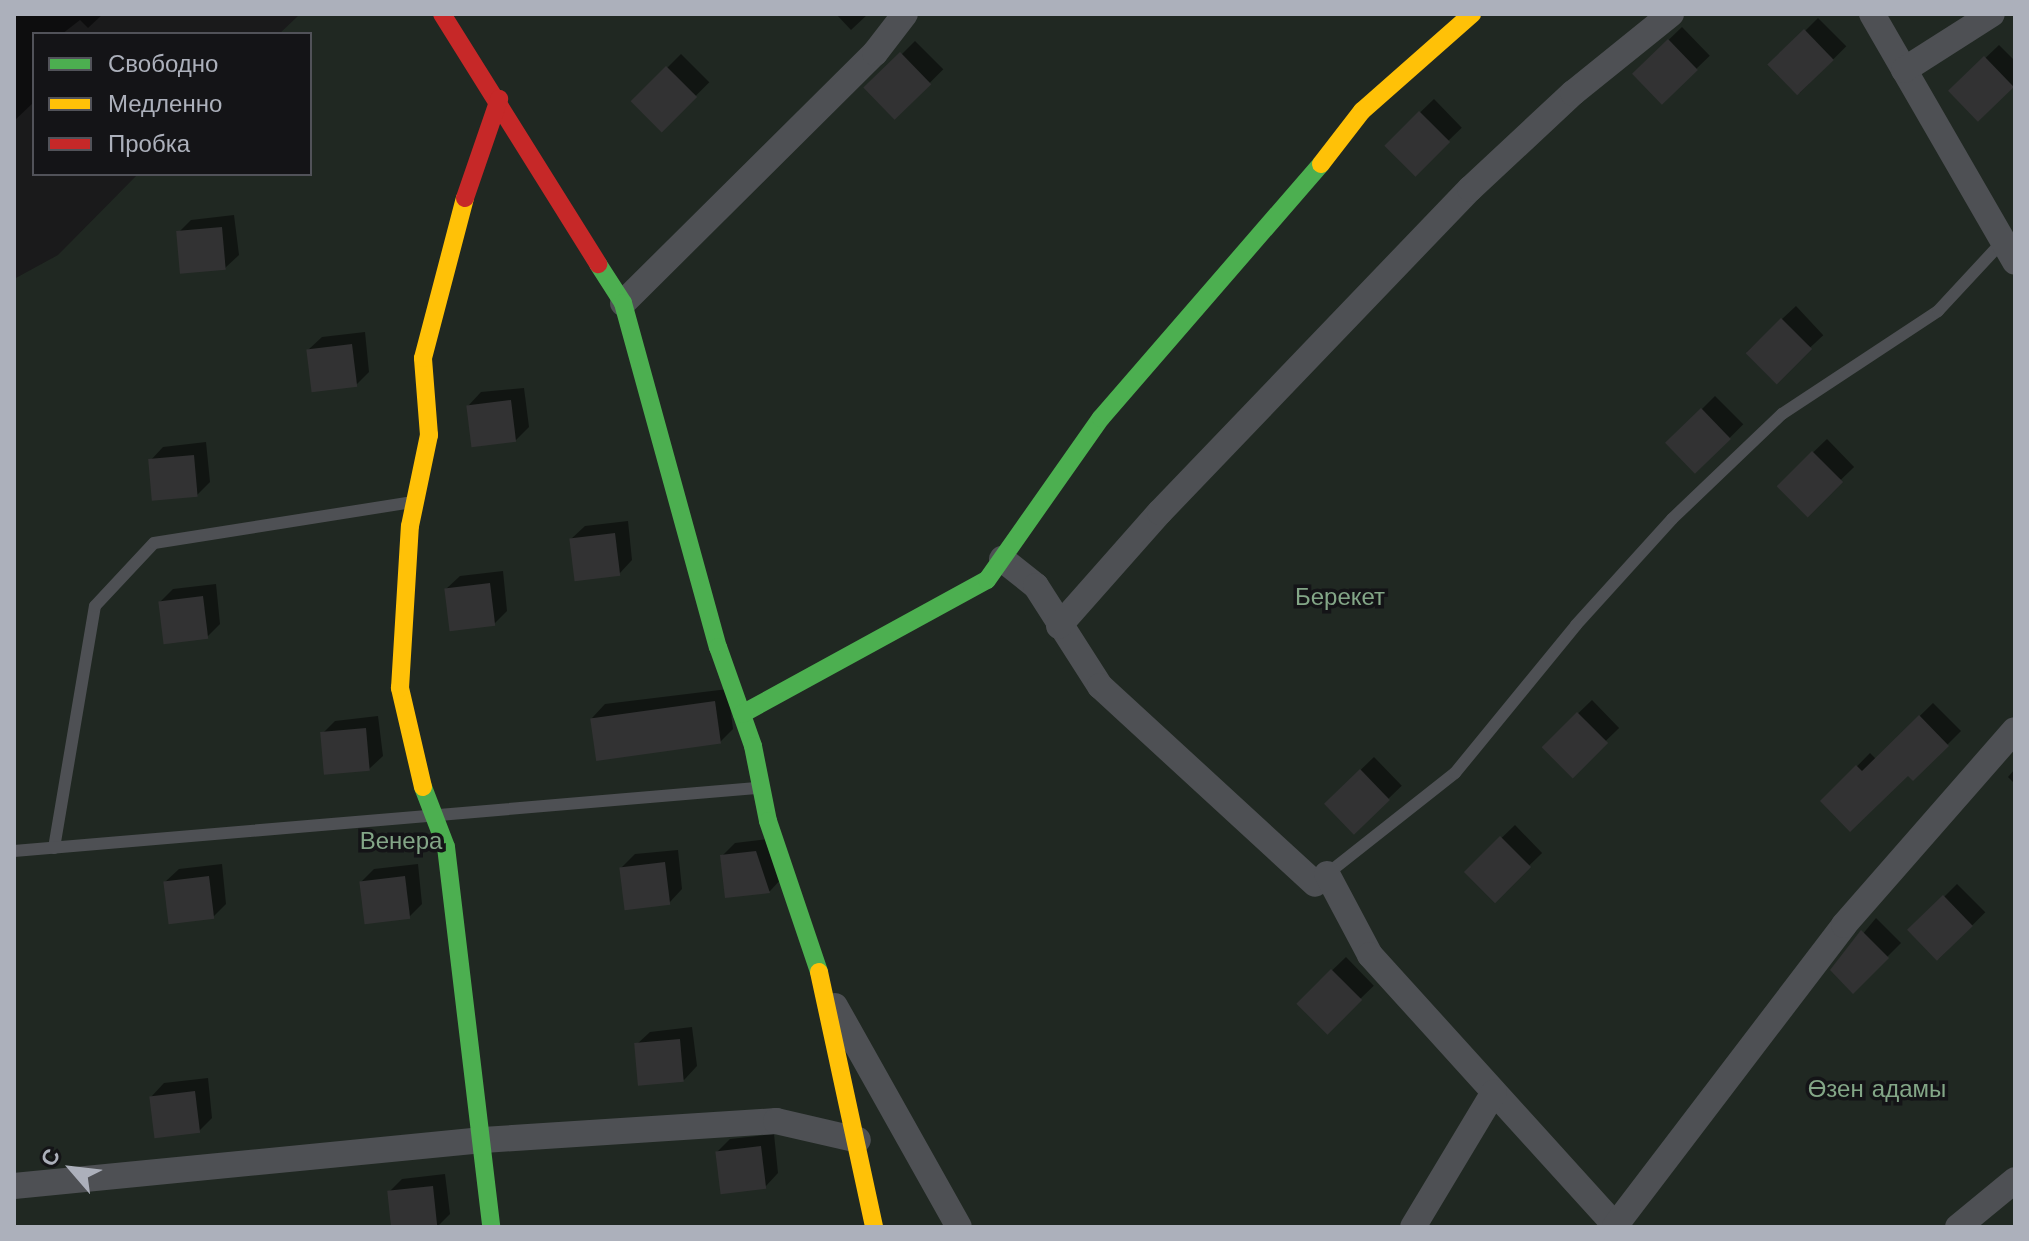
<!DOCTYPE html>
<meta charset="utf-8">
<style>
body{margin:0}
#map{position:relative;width:2029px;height:1241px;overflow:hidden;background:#1a1a1b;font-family:"Work Sans",sans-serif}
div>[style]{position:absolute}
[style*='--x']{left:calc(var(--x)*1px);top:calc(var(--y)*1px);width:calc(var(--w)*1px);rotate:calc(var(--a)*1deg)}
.green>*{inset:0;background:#202822}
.shadow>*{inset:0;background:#0007;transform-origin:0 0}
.building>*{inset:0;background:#323233;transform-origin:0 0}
.lane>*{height:12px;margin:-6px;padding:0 6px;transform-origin:6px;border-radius:6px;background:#4e5054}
.street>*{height:26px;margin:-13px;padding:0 13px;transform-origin:13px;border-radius:13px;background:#4e5054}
.fast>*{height:18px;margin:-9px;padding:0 9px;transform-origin:9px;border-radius:9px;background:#4caf50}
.slow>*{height:18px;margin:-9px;padding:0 9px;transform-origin:9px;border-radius:9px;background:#ffc107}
.jam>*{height:18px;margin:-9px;padding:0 9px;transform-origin:9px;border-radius:9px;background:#c62828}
span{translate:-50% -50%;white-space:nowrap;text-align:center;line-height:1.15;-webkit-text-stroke:7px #141417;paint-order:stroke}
.park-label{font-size:24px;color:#83a687}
.frame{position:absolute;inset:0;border:16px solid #acb0bb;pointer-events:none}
.legend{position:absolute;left:32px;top:32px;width:280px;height:144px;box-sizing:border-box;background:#141417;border:2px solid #515259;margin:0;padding:10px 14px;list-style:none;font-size:24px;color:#acb0bb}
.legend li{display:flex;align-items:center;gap:16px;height:40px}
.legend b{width:40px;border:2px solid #515259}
.north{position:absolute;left:32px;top:1129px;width:80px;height:80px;-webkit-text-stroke:6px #141417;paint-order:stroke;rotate:298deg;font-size:22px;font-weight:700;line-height:32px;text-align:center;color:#acb0bb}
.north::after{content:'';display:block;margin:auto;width:28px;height:36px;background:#acb0bb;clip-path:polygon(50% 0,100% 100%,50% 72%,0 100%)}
</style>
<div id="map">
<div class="green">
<div style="clip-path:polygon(300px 14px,2015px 14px,2015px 1227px,14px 1227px,14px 279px,58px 255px,138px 174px,310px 174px,310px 34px,279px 34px)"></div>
</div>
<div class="shadow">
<div style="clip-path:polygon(14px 14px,103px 14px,88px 28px,80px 20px,62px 34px,34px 34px,34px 102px,14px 121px)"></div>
<div style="clip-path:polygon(836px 14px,868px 14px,851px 30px)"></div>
<div style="left:1818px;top:18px;width:40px;height:66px;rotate:45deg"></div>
<div style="left:1682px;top:27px;width:40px;height:66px;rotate:46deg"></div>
<div style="left:915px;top:41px;width:40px;height:67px;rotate:45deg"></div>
<div style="clip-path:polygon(1999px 45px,2015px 61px,2015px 84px,1979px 120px,1951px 91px)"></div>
<div style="left:681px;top:54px;width:40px;height:67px;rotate:45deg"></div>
<div style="left:1434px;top:99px;width:40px;height:67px;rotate:46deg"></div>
<div style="clip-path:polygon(234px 215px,239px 255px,225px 268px,178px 233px,191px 220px)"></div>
<div style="left:1796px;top:306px;width:40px;height:67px;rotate:47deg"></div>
<div style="clip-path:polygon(365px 332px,369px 372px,356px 385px,308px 350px,322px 337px)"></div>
<div style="clip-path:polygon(524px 388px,529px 427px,515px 441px,468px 406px,481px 392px)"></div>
<div style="left:1715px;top:396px;width:40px;height:66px;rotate:45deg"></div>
<div style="left:1827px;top:439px;width:39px;height:67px;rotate:46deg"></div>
<div style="clip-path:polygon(206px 442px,210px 482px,197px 495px,150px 461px,163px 447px)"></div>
<div style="clip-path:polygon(628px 521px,632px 560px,619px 574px,571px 539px,585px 526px)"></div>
<div style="clip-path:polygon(503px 571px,507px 611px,494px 624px,446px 589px,460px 576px)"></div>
<div style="clip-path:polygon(216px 584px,220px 624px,207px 637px,160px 602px,173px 589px)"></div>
<div style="clip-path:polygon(728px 689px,733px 729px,720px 742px,592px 718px,605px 704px)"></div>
<div style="left:1592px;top:700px;width:39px;height:67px;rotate:46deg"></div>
<div style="clip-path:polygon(1933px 703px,1961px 731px,1913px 779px,1908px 773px,1823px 801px,1870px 753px,1876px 759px)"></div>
<div style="clip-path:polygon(378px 716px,383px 756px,369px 769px,322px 734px,335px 721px)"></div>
<div style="left:1374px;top:757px;width:40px;height:66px;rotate:46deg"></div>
<div style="clip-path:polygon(2015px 769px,2015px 784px,2008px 777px)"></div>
<div style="left:1515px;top:825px;width:39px;height:67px;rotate:46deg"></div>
<div style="clip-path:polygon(769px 839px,783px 877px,770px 891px,727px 896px,722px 856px,735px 843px)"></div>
<div style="clip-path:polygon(678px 850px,682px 889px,669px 903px,621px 868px,635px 854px)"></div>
<div style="clip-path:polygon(222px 864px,226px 904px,213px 917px,165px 882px,179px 869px)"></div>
<div style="clip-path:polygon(418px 864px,422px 904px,409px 917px,361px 882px,374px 869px)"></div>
<div style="left:1957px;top:884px;width:40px;height:66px;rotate:45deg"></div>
<div style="clip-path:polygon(1876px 918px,1901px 943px,1853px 991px,1833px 970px)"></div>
<div style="left:1346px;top:957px;width:40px;height:66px;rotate:46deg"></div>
<div style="clip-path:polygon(692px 1027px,697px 1066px,684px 1080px,636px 1045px,650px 1032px)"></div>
<div style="clip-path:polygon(208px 1078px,212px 1118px,199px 1131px,151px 1097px,164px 1083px)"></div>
<div style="clip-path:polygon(774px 1134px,778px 1173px,765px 1187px,717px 1152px,730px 1139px)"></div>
<div style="clip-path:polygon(445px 1174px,450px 1214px,437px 1227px,393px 1227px,389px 1192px,402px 1179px)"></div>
</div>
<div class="building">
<div style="left:1804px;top:29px;width:43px;height:51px;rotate:46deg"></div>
<div style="left:1668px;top:39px;width:43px;height:50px;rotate:46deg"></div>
<div style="left:900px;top:52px;width:45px;height:51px;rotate:46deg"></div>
<div style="left:1984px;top:56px;width:43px;height:50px;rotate:46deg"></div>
<div style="left:666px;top:66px;width:44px;height:50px;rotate:45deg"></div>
<div style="left:1419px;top:111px;width:44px;height:49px;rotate:45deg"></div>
<div style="left:222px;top:227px;width:43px;height:46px;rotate:85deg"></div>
<div style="left:1781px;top:318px;width:44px;height:50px;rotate:45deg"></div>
<div style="left:352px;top:344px;width:43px;height:46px;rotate:83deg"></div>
<div style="left:511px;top:400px;width:42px;height:45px;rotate:83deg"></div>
<div style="left:1701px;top:408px;width:43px;height:50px;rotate:46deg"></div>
<div style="left:1812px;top:451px;width:44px;height:50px;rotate:45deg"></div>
<div style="left:194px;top:455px;width:42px;height:46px;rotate:85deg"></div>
<div style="left:615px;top:533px;width:43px;height:46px;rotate:83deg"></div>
<div style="left:490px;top:583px;width:43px;height:46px;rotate:83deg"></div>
<div style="left:203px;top:596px;width:43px;height:45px;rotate:83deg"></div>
<div style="left:715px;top:701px;width:43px;height:126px;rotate:82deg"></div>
<div style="left:1577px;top:712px;width:44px;height:50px;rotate:45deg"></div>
<div style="clip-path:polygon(1919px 715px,1949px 746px,1913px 781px,1908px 776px,1850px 832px,1820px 801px,1856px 765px,1862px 771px)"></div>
<div style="left:366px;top:728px;width:43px;height:46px;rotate:85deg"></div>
<div style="left:1360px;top:769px;width:43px;height:50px;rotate:46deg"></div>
<div style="left:1500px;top:836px;width:44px;height:51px;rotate:45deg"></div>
<div style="clip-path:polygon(756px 851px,770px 893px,725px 898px,720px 855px)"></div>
<div style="left:665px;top:862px;width:43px;height:46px;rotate:83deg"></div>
<div style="left:209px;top:876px;width:43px;height:46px;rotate:83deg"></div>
<div style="left:405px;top:876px;width:43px;height:46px;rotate:83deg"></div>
<div style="left:1943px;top:895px;width:43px;height:50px;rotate:46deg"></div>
<div style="clip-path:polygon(1861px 930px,1889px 958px,1853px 994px,1830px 970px)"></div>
<div style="left:1331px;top:969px;width:44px;height:49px;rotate:45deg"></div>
<div style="left:680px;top:1039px;width:43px;height:46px;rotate:85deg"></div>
<div style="left:195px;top:1091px;width:42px;height:46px;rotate:83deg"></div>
<div style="left:761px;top:1146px;width:43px;height:46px;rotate:83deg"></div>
<div style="left:433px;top:1186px;width:41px;height:46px;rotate:84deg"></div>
</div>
<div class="lane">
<div style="--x:54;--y:848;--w:245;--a:-80.4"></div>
<div style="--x:95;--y:606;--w:86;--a:-46.9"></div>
<div style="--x:154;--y:543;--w:261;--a:-9"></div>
<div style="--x:14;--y:851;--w:745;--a:-4.85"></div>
<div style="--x:1327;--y:874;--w:163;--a:-38.3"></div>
<div style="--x:1455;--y:773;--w:191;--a:-50.7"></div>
<div style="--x:1576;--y:625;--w:143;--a:-47.8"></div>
<div style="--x:1672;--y:519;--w:152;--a:-43.7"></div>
<div style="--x:1782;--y:414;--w:187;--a:-33.4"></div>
<div style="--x:1938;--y:311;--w:96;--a:-47.1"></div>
</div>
<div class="street">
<div style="--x:1872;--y:14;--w:286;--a:60"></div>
<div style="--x:1904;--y:70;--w:104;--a:-32.5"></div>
<div style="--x:623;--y:303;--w:355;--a:-44.8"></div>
<div style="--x:875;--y:53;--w:49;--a:-52.4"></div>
<div style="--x:1002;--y:559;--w:43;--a:38.5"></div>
<div style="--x:1036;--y:586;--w:119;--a:57.4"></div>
<div style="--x:1100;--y:686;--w:292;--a:42.6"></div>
<div style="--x:1059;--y:626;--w:152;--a:-48.5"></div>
<div style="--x:1160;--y:512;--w:448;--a:-46.2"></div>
<div style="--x:1470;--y:189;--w:141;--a:-43"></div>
<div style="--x:1573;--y:93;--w:126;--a:-38.9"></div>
<div style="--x:1327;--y:874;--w:92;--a:62"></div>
<div style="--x:1370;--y:955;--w:367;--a:47.8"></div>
<div style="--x:835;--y:1006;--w:253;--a:60.7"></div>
<div style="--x:14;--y:1186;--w:471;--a:-5.6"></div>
<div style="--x:483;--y:1140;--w:294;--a:-3.7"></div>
<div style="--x:776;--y:1121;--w:84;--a:13"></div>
<div style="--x:1615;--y:1226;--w:378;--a:-52.7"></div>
<div style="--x:1844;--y:925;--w:259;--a:-48.8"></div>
<div style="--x:1413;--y:1227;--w:157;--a:-59"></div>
<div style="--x:1958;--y:1227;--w:74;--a:-39.5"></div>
</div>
<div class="fast">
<div style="--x:598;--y:264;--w:46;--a:57.3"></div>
<div style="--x:623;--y:303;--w:357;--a:74.6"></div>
<div style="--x:718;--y:647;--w:105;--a:70.5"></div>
<div style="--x:753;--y:746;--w:76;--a:78.7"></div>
<div style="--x:768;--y:821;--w:159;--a:71.3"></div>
<div style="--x:742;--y:714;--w:279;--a:-28.7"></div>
<div style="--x:987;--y:580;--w:198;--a:-54.9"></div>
<div style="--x:1101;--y:418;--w:336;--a:-49.1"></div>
<div style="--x:423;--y:787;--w:64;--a:69"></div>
<div style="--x:446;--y:847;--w:383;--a:83.2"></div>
</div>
<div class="slow">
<div style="--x:1321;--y:164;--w:67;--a:-52.3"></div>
<div style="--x:1362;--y:111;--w:147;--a:-41.4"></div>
<div style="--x:423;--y:787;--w:102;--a:-103.1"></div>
<div style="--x:400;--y:688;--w:162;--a:-86.5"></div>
<div style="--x:410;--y:526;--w:93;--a:-78.2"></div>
<div style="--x:429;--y:435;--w:77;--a:-94.5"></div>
<div style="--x:423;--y:358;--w:165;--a:-75.3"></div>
<div style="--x:819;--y:972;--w:261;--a:77.8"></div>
</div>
<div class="jam">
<div style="--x:442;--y:14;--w:295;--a:58"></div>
<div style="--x:465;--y:198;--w:105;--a:-71"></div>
</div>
<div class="park-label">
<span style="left:1340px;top:598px">Берекет</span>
<span style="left:401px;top:842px">Венера</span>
<span style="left:1877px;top:1090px">Өзен адамы</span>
</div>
<div class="frame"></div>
<ul class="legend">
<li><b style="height:10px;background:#4caf50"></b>Свободно</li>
<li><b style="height:10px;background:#ffc107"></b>Медленно</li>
<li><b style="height:10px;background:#c62828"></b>Пробка</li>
</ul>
<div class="north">С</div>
</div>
